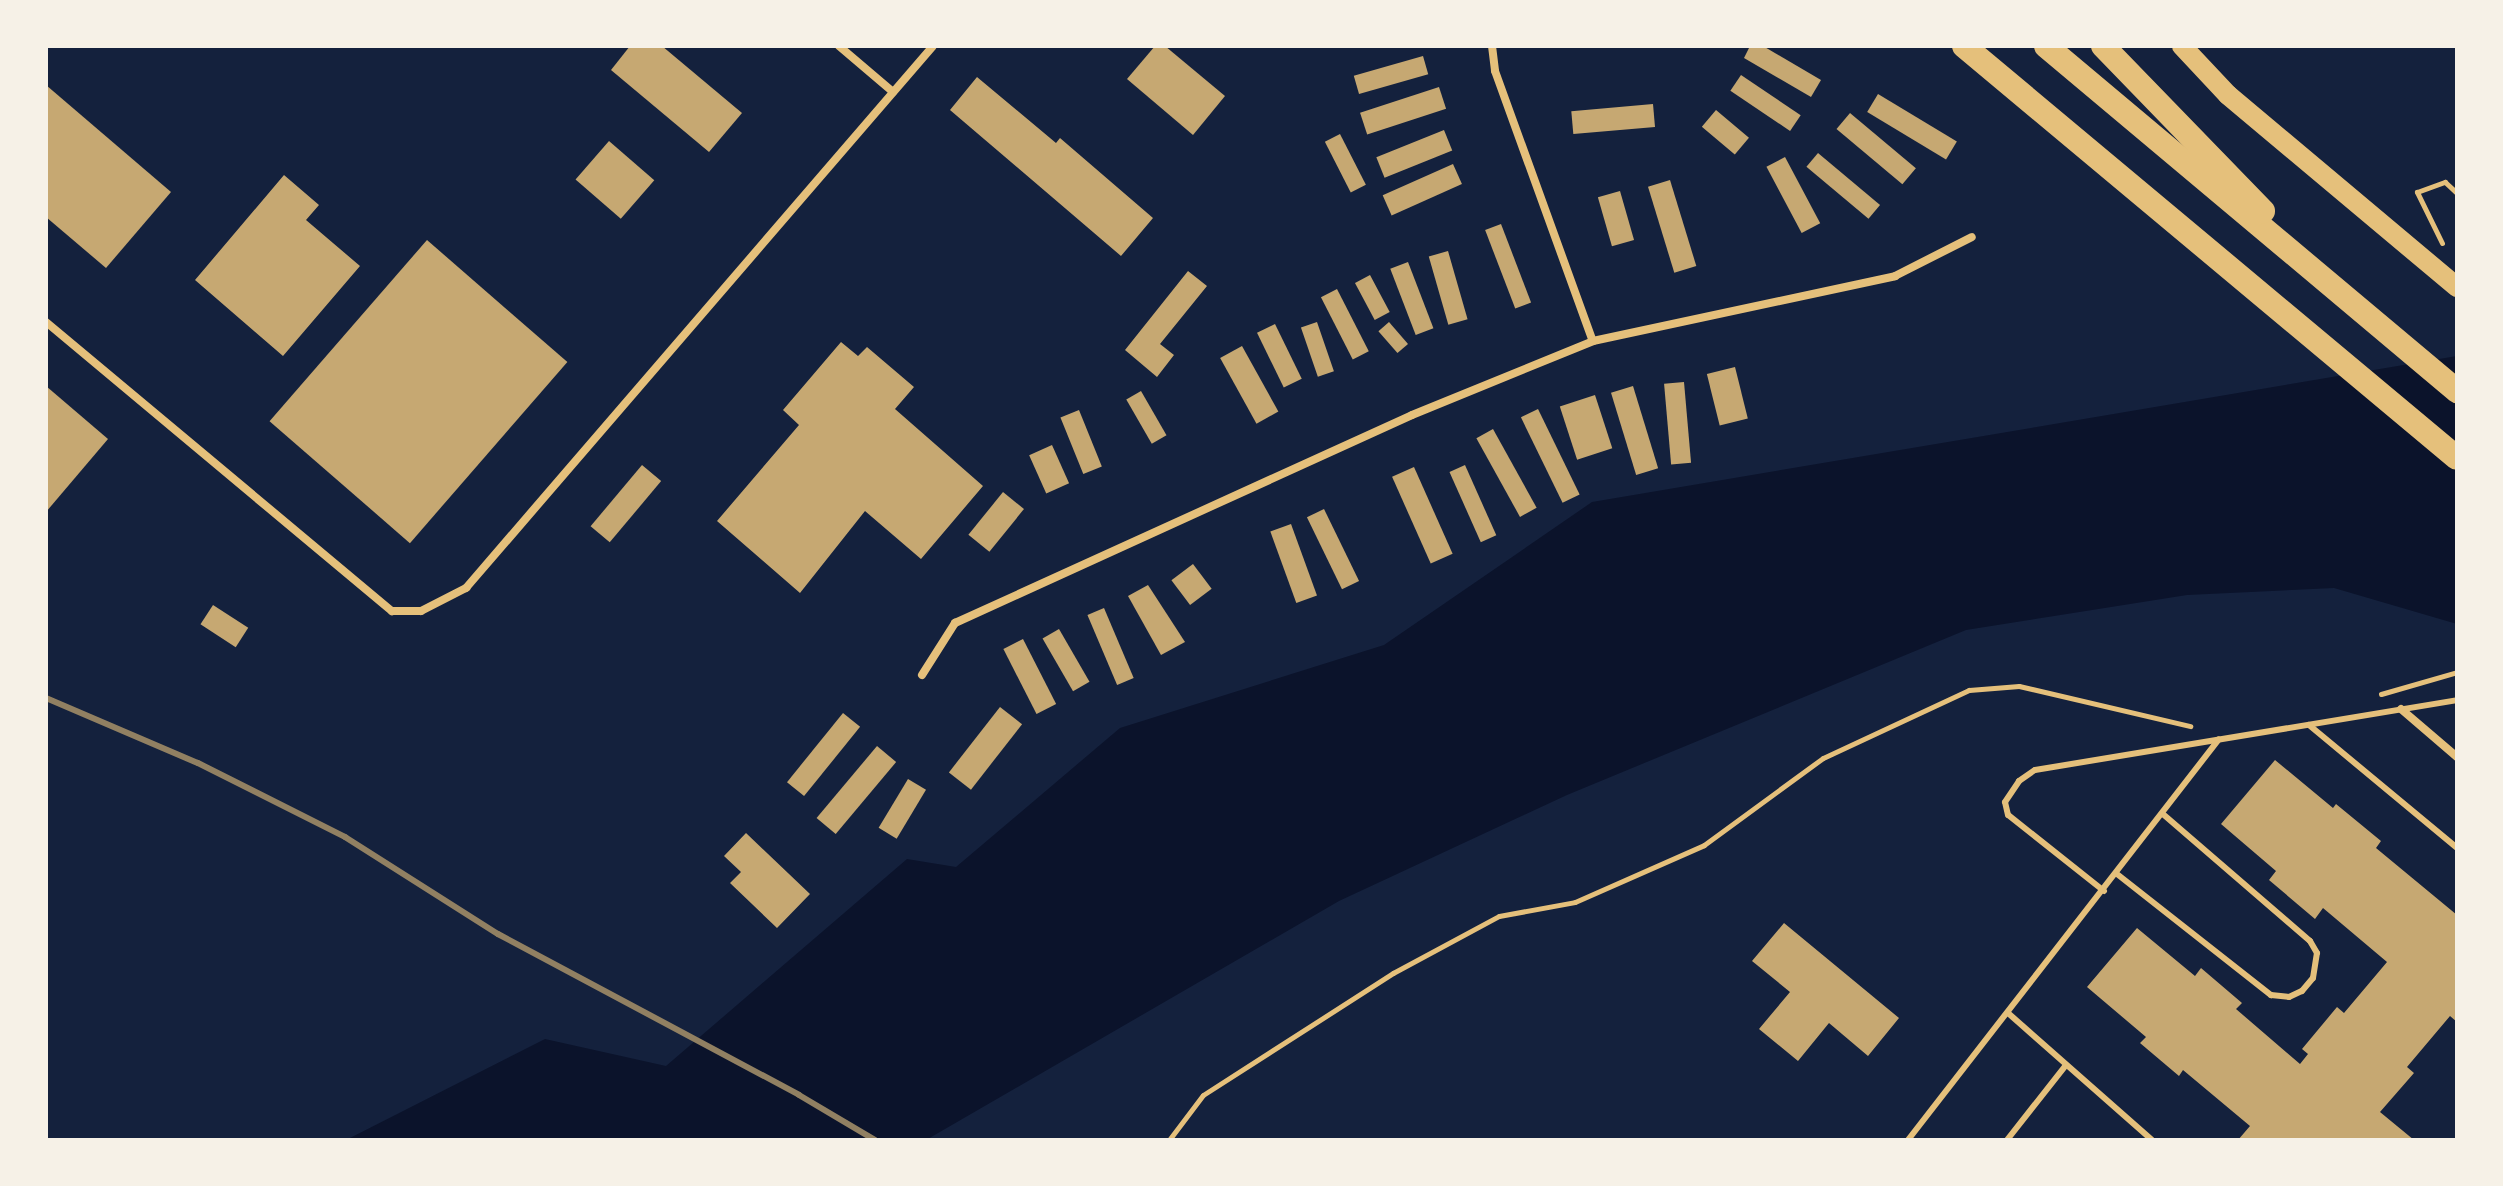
<!DOCTYPE html>
<style>
body{margin:0}
#map{position:relative;width:2503px;height:1186px;overflow:hidden;background:#14213d;font-family:"Golos Text",sans-serif}
div>[style]{position:absolute}
[style*='--x']{left:calc(var(--x)*1px);top:calc(var(--y)*1px);width:calc(var(--w)*1px);rotate:calc(var(--a)*1deg)}
.water>*{inset:0;background:#0b132b}
.building>*{inset:0;background:#c6a872;transform-origin:0 0}
.path>*{height:5px;margin:-2.5px;padding:0 2.5px;transform-origin:2.5px;border-radius:2.5px;background:#e5c07b}
.service>*{height:6px;margin:-3px;padding:0 3px;transform-origin:3px;border-radius:3px;background:#e5c07b}
.minor>*{height:8px;margin:-4px;padding:0 4px;transform-origin:4px;border-radius:4px;background:#e5c07b}
.primary>*{height:20px;margin:-10px;padding:0 10px;transform-origin:10px;border-radius:10px;background:#e5c07b}
.motorway>*{height:24px;margin:-12px;padding:0 12px;transform-origin:12px;border-radius:12px;background:#e5c07b}
.rail>*{height:6px;margin:-3px;padding:0 3px;transform-origin:3px;border-radius:3px;background:#918062}
span{translate:-50% -50%;white-space:nowrap;text-align:center;line-height:1.15;-webkit-text-stroke:6px #f6f1e7;paint-order:stroke}
.frame{position:absolute;inset:0;border:48px solid #f6f1e7;pointer-events:none}
</style>
<div id="map">
<div class="water">
<div style="clip-path:polygon(2457px 356px,2457px 624px,2334px 588px,2187px 595px,1966px 630px,1567px 795px,1339px 901px,926px 1140px,346px 1140px,545px 1039px,666px 1066px,907px 859px,956px 867px,1120px 728px,1384px 645px,1592px 502px)"></div>
</div>
<div class="building">
<div style="clip-path:polygon(630px 46px,662px 46px,742px 113px,709px 152px,611px 70px)"></div>
<div style="clip-path:polygon(1155px 46px,1165px 46px,1225px 96px,1193px 135px,1127px 79px)"></div>
<div style="clip-path:polygon(1750px 46px,1763px 46px,1821px 80px,1811px 97px,1744px 58px)"></div>
<div style="left:1423px;top:56px;width:19px;height:72px;rotate:74deg"></div>
<div style="left:1741px;top:75px;width:72px;height:19px;rotate:34deg"></div>
<div style="clip-path:polygon(977px 77px,1056px 143px,1060px 138px,1153px 218px,1121px 256px,950px 110px)"></div>
<div style="clip-path:polygon(46px 85px,171px 192px,106px 268px,46px 217px)"></div>
<div style="left:1439px;top:87px;width:23px;height:83px;rotate:72deg"></div>
<div style="left:1878px;top:94px;width:92px;height:21px;rotate:31deg"></div>
<div style="left:1653px;top:104px;width:23px;height:82px;rotate:85deg"></div>
<div style="left:1716px;top:110px;width:43px;height:22px;rotate:40deg"></div>
<div style="left:1850px;top:113px;width:86px;height:21px;rotate:40deg"></div>
<div style="left:1444px;top:130px;width:22px;height:73px;rotate:68deg"></div>
<div style="left:1340px;top:134px;width:57px;height:17px;rotate:63deg"></div>
<div style="left:609px;top:141px;width:60px;height:51px;rotate:41deg"></div>
<div style="left:1818px;top:153px;width:81px;height:18px;rotate:40deg"></div>
<div style="left:1785px;top:157px;width:75px;height:21px;rotate:62deg"></div>
<div style="left:1453px;top:164px;width:22px;height:77px;rotate:66deg"></div>
<div style="clip-path:polygon(284px 175px,319px 205px,306px 220px,360px 266px,283px 356px,195px 280px)"></div>
<div style="left:1670px;top:180px;width:90px;height:23px;rotate:73deg"></div>
<div style="left:1620px;top:191px;width:51px;height:23px;rotate:74deg"></div>
<div style="left:1501px;top:224px;width:84px;height:17px;rotate:69deg"></div>
<div style="left:427px;top:240px;width:186px;height:240px;rotate:41deg"></div>
<div style="left:1448px;top:251px;width:71px;height:20px;rotate:74deg"></div>
<div style="left:1408px;top:262px;width:71px;height:19px;rotate:69deg"></div>
<div style="clip-path:polygon(1188px 271px,1207px 286px,1160px 344px,1174px 355px,1157px 377px,1125px 350px)"></div>
<div style="left:1370px;top:275px;width:42px;height:17px;rotate:62deg"></div>
<div style="left:1337px;top:289px;width:70px;height:18px;rotate:63deg"></div>
<div style="left:1317px;top:322px;width:52px;height:17px;rotate:71deg"></div>
<div style="left:1389px;top:322px;width:29px;height:14px;rotate:49deg"></div>
<div style="left:1275px;top:324px;width:61px;height:20px;rotate:64deg"></div>
<div style="clip-path:polygon(841px 342px,858px 356px,867px 347px,914px 387px,895px 409px,983px 486px,921px 559px,865px 511px,800px 593px,717px 521px,799px 425px,783px 410px)"></div>
<div style="left:1242px;top:346px;width:75px;height:25px;rotate:61deg"></div>
<div style="left:1735px;top:367px;width:53px;height:29px;rotate:76deg"></div>
<div style="left:1684px;top:382px;width:81px;height:20px;rotate:85deg"></div>
<div style="clip-path:polygon(46px 386px,108px 439px,46px 512px)"></div>
<div style="left:1633px;top:386px;width:86px;height:23px;rotate:73deg"></div>
<div style="left:1141px;top:391px;width:51px;height:17px;rotate:60deg"></div>
<div style="left:1595px;top:395px;width:56px;height:37px;rotate:72deg"></div>
<div style="left:1538px;top:409px;width:95px;height:19px;rotate:64deg"></div>
<div style="left:1079px;top:410px;width:61px;height:20px;rotate:68deg"></div>
<div style="left:1493px;top:429px;width:90px;height:19px;rotate:61deg"></div>
<div style="left:1052px;top:445px;width:42px;height:25px;rotate:66deg"></div>
<div style="left:642px;top:465px;width:25px;height:80px;rotate:40deg"></div>
<div style="left:1465px;top:465px;width:77px;height:17px;rotate:66deg"></div>
<div style="left:1414px;top:467px;width:95px;height:24px;rotate:66deg"></div>
<div style="left:1003px;top:492px;width:27px;height:55px;rotate:39deg"></div>
<div style="left:1324px;top:509px;width:80px;height:19px;rotate:64deg"></div>
<div style="left:1291px;top:524px;width:76px;height:22px;rotate:70deg"></div>
<div style="left:1193px;top:564px;width:31px;height:27px;rotate:53deg"></div>
<div style="clip-path:polygon(1148px 585px,1185px 642px,1161px 655px,1128px 596px)"></div>
<div style="left:213px;top:605px;width:42px;height:23px;rotate:33deg"></div>
<div style="left:1104px;top:608px;width:76px;height:18px;rotate:67deg"></div>
<div style="left:1059px;top:629px;width:61px;height:19px;rotate:60deg"></div>
<div style="left:1023px;top:639px;width:73px;height:22px;rotate:63deg"></div>
<div style="left:1000px;top:707px;width:28px;height:83px;rotate:38deg"></div>
<div style="left:843px;top:713px;width:22px;height:89px;rotate:39deg"></div>
<div style="left:877px;top:746px;width:25px;height:94px;rotate:40deg"></div>
<div style="clip-path:polygon(2275px 760px,2333px 808px,2336px 804px,2381px 841px,2376px 848px,2457px 915px,2457px 1022px,2450px 1016px,2407px 1067px,2414px 1073px,2380px 1112px,2414px 1140px,2238px 1140px,2250px 1126px,2183px 1070px,2179px 1076px,2140px 1043px,2146px 1037px,2087px 987px,2137px 928px,2195px 976px,2201px 968px,2242px 1003px,2236px 1009px,2300px 1064px,2308px 1054px,2302px 1049px,2337px 1007px,2344px 1013px,2387px 962px,2323px 908px,2315px 919px,2269px 880px,2276px 871px,2221px 824px)"></div>
<div style="left:908px;top:779px;width:21px;height:57px;rotate:31deg"></div>
<div style="clip-path:polygon(746px 833px,810px 894px,777px 928px,730px 883px,741px 872px,724px 856px)"></div>
<div style="clip-path:polygon(1784px 923px,1899px 1018px,1868px 1056px,1829px 1023px,1798px 1061px,1759px 1029px,1790px 992px,1752px 961px)"></div>
</div>
<div class="path">
<div style="--x:2442;--y:243;--w:57;--a:-116.1"></div>
<div style="--x:2417;--y:192;--w:30;--a:-20"></div>
<div style="--x:2445;--y:182;--w:16;--a:43"></div>
<div style="--x:2381;--y:694;--w:79;--a:-16.1"></div>
<div style="--x:1169;--y:1140;--w:56;--a:-52.9"></div>
<div style="--x:1203;--y:1095;--w:226;--a:-32.7"></div>
<div style="--x:1393;--y:973;--w:120;--a:-28.3"></div>
<div style="--x:1499;--y:916;--w:77;--a:-10.4"></div>
<div style="--x:1575;--y:902;--w:141;--a:-23.8"></div>
<div style="--x:1704;--y:845;--w:147;--a:-36.2"></div>
<div style="--x:1823;--y:758;--w:161;--a:-25"></div>
<div style="--x:1969;--y:690;--w:50;--a:-4.6"></div>
<div style="--x:2019;--y:686;--w:176;--a:13.2"></div>
</div>
<div class="service">
<div style="--x:2309;--y:725;--w:192;--a:39.7"></div>
<div style="--x:2117;--y:874;--w:196;--a:38.2"></div>
<div style="--x:2271;--y:995;--w:18;--a:6"></div>
<div style="--x:2289;--y:997;--w:14;--a:-25"></div>
<div style="--x:2302;--y:991;--w:17;--a:-50"></div>
<div style="--x:2313;--y:978;--w:25;--a:-81"></div>
<div style="--x:2317;--y:953;--w:14;--a:-120"></div>
<div style="--x:2310;--y:941;--w:194;--a:-139.2"></div>
<div style="--x:2104;--y:891;--w:122;--a:-141.6"></div>
<div style="--x:2008;--y:815;--w:13;--a:-103"></div>
<div style="--x:2005;--y:802;--w:25;--a:-56"></div>
<div style="--x:2019;--y:781;--w:19;--a:-35"></div>
<div style="--x:2035;--y:770;--w:428;--a:-9.4"></div>
<div style="--x:2008;--y:1013;--w:192;--a:41.4"></div>
<div style="--x:1908;--y:1140;--w:507;--a:-52.2"></div>
<div style="--x:2007;--y:1140;--w:95;--a:-51.8"></div>
</div>
<div class="minor">
<div style="--x:839;--y:46;--w:71;--a:40.4"></div>
<div style="--x:1492;--y:46;--w:25;--a:83"></div>
<div style="--x:1495;--y:71;--w:287;--a:70.1"></div>
<div style="--x:46;--y:322;--w:451;--a:39.9"></div>
<div style="--x:392;--y:611;--w:29;--a:0"></div>
<div style="--x:421;--y:611;--w:51;--a:-27.1"></div>
<div style="--x:466;--y:588;--w:715;--a:-49.25"></div>
<div style="--x:922;--y:675;--w:62;--a:-57.6"></div>
<div style="--x:955;--y:623;--w:502;--a:-24.47"></div>
<div style="--x:1412;--y:415;--w:196;--a:-22.2"></div>
<div style="--x:1593;--y:341;--w:309;--a:-12.1"></div>
<div style="--x:1895;--y:276;--w:86;--a:-26.9"></div>
<div style="--x:2401;--y:709;--w:74;--a:40.6"></div>
</div>
<div class="primary">
<div style="--x:2182;--y:46;--w:67;--a:46.8"></div>
<div style="--x:2228;--y:95;--w:299;--a:40"></div>
</div>
<div class="motorway">
<div style="--x:1964;--y:46;--w:642;--a:39.89"></div>
<div style="--x:2046;--y:46;--w:537;--a:40.01"></div>
<div style="--x:2103;--y:46;--w:230;--a:45.9"></div>
</div>
<div class="rail">
<div style="--x:46;--y:698;--w:165;--a:23.2"></div>
<div style="--x:198;--y:763;--w:165;--a:26.7"></div>
<div style="--x:345;--y:837;--w:181;--a:32.4"></div>
<div style="--x:498;--y:934;--w:341;--a:28.1"></div>
<div style="--x:799;--y:1095;--w:88;--a:30.6"></div>
</div>
<div class="frame"></div>
</div>
